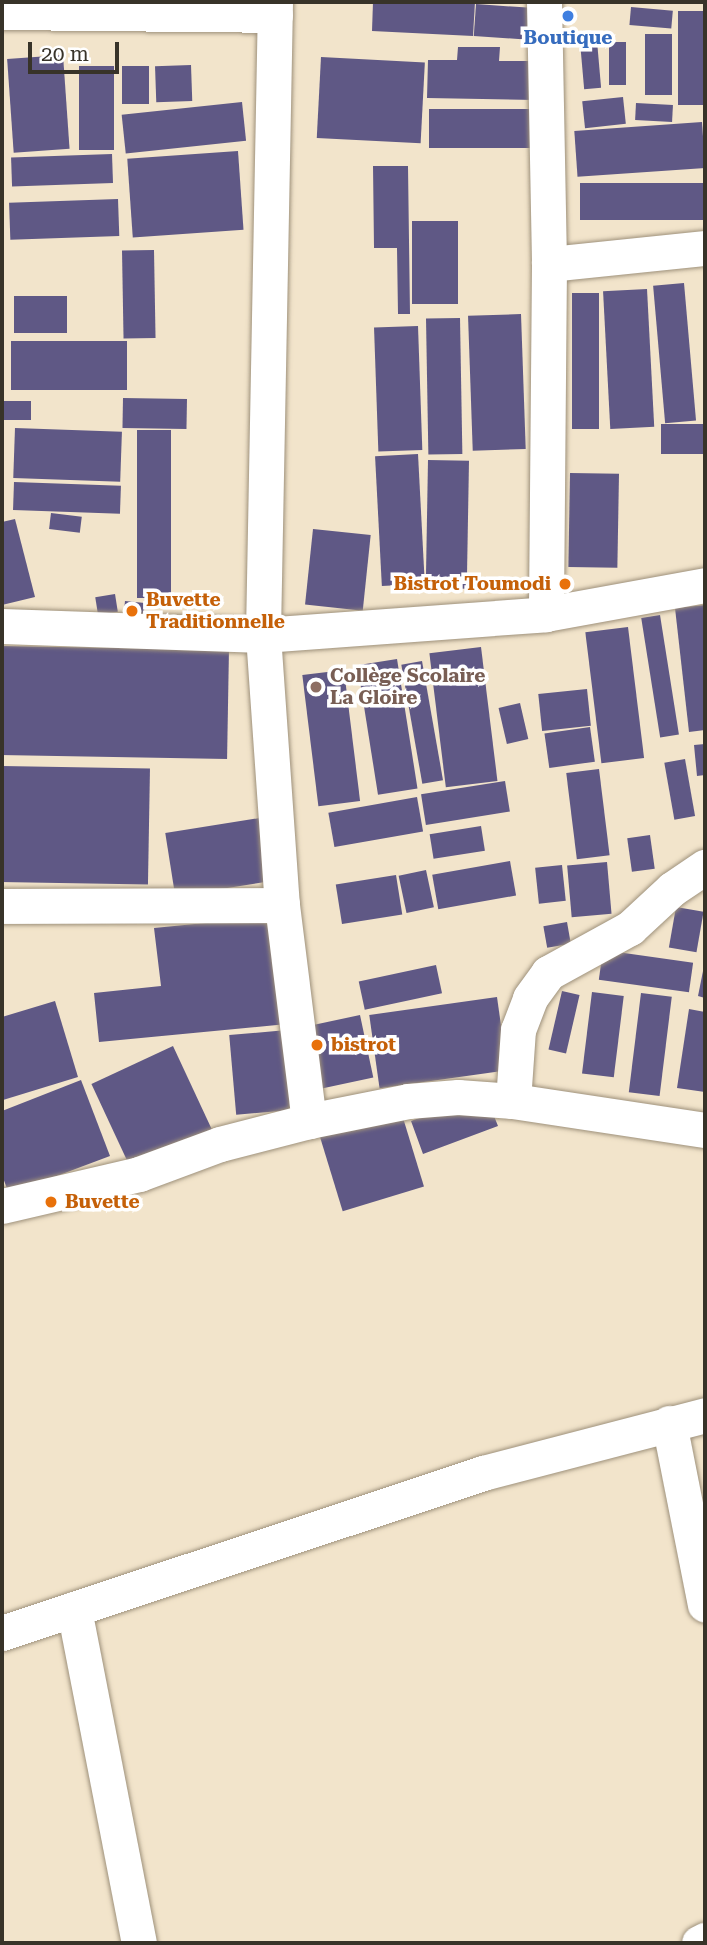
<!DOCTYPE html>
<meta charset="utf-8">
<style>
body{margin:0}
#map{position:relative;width:707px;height:1945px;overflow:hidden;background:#f2e4cb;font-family:"Roboto Serif",serif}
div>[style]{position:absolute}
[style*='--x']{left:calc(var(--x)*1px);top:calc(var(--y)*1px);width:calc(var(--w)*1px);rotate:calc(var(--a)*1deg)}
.building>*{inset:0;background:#5f5885;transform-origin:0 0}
.roads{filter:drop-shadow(0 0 2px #9e917b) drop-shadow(0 0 2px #9e917b)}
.minor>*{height:35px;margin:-17.5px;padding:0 17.5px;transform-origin:17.5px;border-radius:17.5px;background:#fff}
.dots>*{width:19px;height:19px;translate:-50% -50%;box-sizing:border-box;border:4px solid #fff;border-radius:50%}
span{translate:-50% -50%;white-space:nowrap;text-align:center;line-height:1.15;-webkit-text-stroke:7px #fff;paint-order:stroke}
.shop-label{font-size:19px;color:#366cbe;font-weight:700}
.food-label{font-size:19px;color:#c56008;font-weight:700}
.right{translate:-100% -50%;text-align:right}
.left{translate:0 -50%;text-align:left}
.education-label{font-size:19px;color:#785e54;font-weight:700}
.frame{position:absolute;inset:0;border:4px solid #383329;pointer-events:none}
.scale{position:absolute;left:28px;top:42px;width:91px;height:32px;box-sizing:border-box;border:4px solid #383329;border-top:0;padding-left:9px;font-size:21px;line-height:24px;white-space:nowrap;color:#383329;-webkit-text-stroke:5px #fff;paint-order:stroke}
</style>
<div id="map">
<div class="building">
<div style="clip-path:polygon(373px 2px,475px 2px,473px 36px,372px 31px)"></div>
<div style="left:476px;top:4px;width:55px;height:32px;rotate:4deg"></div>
<div style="left:631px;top:7px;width:42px;height:18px;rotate:5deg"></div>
<div style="left:678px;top:11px;width:27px;height:94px"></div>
<div style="left:645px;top:34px;width:27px;height:61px"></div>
<div style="left:597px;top:41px;width:47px;height:17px;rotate:85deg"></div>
<div style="left:609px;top:42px;width:17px;height:43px"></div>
<div style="clip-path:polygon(458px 47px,500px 47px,499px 61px,536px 61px,535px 100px,427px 98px,428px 60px,457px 60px)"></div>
<div style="left:63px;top:55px;width:94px;height:56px;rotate:86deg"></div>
<div style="left:321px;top:57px;width:104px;height:81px;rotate:3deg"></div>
<div style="left:191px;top:65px;width:36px;height:36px;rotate:88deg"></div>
<div style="left:114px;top:66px;width:84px;height:35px;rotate:90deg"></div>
<div style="left:149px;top:66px;width:38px;height:27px;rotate:90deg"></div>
<div style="left:623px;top:97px;width:27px;height:41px;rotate:84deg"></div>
<div style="left:242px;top:102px;width:39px;height:121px;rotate:84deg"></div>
<div style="left:636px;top:103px;width:37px;height:17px;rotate:3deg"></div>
<div style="left:429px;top:109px;width:103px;height:39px"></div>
<div style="left:702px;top:122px;width:46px;height:128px;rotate:86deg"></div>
<div style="left:238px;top:151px;width:79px;height:111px;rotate:86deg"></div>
<div style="left:112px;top:154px;width:29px;height:101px;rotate:88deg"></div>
<div style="clip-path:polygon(373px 166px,408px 166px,410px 314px,398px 314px,397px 248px,374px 248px)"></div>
<div style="left:705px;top:183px;width:37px;height:125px;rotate:90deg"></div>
<div style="left:118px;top:199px;width:37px;height:109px;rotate:88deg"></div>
<div style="left:412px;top:221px;width:46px;height:83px"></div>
<div style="left:154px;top:250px;width:88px;height:32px;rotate:89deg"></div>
<div style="left:684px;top:283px;width:138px;height:31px;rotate:85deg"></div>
<div style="left:647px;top:289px;width:138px;height:44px;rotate:87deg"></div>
<div style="left:572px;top:293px;width:27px;height:136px"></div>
<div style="left:67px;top:296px;width:37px;height:53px;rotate:90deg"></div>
<div style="left:521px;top:314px;width:135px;height:53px;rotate:88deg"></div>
<div style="left:460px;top:318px;width:136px;height:34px;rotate:89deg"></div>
<div style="left:418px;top:326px;width:124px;height:44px;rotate:88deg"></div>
<div style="left:127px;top:341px;width:49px;height:116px;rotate:90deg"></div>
<div style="left:123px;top:398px;width:64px;height:30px;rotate:1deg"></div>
<div style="left:2px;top:401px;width:29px;height:19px"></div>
<div style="left:705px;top:424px;width:30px;height:44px;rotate:90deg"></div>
<div style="left:15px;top:428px;width:107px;height:50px;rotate:2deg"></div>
<div style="left:137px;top:430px;width:34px;height:168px"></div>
<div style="left:418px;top:454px;width:130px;height:43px;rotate:87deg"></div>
<div style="left:428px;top:460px;width:41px;height:128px;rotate:1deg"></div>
<div style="left:570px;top:473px;width:49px;height:94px;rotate:1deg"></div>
<div style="left:14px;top:482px;width:107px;height:28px;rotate:2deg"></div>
<div style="left:51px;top:513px;width:31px;height:16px;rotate:7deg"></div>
<div style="clip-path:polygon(15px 519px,35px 597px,2px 605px,2px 522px)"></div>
<div style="left:313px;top:529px;width:58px;height:76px;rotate:6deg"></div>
<div style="left:115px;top:594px;width:18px;height:20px;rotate:81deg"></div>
<div style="left:125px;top:601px;width:20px;height:15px;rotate:6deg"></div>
<div style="clip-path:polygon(705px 605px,705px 730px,689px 732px,675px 608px)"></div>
<div style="left:660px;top:615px;width:121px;height:19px;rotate:81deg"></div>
<div style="left:628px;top:627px;width:132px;height:43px;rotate:83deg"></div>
<div style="left:2px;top:646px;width:227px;height:109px;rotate:1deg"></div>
<div style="left:481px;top:647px;width:135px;height:52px;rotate:83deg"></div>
<div style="left:397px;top:659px;width:131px;height:40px;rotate:81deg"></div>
<div style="left:422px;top:661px;width:121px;height:21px;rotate:80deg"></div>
<div style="left:344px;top:670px;width:132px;height:42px;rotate:83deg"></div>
<div style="left:587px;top:689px;width:37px;height:49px;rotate:84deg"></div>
<div style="left:520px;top:703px;width:37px;height:22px;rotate:77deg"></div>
<div style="left:590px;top:727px;width:35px;height:46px;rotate:82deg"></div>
<div style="clip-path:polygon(705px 744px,705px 775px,697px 776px,694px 745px)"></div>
<div style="left:685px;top:759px;width:58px;height:21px;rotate:80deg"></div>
<div style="left:2px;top:766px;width:148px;height:116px;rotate:1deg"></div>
<div style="left:599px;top:769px;width:87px;height:33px;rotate:83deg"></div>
<div style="left:505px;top:781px;width:31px;height:85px;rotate:81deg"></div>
<div style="left:417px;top:797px;width:35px;height:90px;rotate:80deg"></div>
<div style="left:266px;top:817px;width:64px;height:102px;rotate:81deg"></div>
<div style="left:481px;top:826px;width:25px;height:52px;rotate:81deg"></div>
<div style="left:650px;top:835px;width:34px;height:23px;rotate:82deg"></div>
<div style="left:510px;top:861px;width:35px;height:79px;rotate:80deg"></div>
<div style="left:607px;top:862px;width:52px;height:40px;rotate:85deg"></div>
<div style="left:562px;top:865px;width:36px;height:27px;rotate:84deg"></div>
<div style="left:426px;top:870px;width:38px;height:28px;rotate:78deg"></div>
<div style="left:396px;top:875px;width:40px;height:61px;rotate:81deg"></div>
<div style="left:676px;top:907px;width:28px;height:41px;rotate:10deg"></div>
<div style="clip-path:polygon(276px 916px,287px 1024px,99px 1042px,94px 993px,161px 986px,154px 928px)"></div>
<div style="left:567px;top:922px;width:22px;height:24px;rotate:80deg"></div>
<div style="left:603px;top:950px;width:91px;height:30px;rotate:8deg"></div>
<div style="left:436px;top:965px;width:29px;height:79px;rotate:78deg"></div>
<div style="clip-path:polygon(703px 971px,705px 971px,705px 998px,698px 996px)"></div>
<div style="left:562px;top:991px;width:18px;height:60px;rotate:13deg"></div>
<div style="left:592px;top:992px;width:32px;height:82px;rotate:7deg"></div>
<div style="left:641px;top:993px;width:31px;height:100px;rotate:7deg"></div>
<div style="left:497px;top:997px;width:74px;height:129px;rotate:82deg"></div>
<div style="clip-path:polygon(55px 1001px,78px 1077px,3px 1100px,2px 1017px)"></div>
<div style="clip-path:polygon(689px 1009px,705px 1012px,705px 1092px,677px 1088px)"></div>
<div style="left:360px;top:1015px;width:64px;height:61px;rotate:78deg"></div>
<div style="left:287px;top:1030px;width:80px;height:58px;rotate:85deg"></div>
<div style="left:173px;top:1046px;width:92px;height:90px;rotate:65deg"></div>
<div style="clip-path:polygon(81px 1080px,110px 1156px,9px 1194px,2px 1175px,2px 1111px)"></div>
<div style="clip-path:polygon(471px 1099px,478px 1116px,492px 1111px,498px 1126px,423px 1154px,411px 1121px)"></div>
<div style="left:400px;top:1108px;width:82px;height:85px;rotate:73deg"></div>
</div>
<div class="roads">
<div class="minor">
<div style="--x:275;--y:2;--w:633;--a:91.09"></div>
<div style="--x:263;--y:635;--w:271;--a:86"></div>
<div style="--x:282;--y:905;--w:218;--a:82.9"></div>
<div style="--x:544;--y:2;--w:262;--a:88.9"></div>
<div style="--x:549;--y:264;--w:350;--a:90.5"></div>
<div style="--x:2;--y:12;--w:273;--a:0.6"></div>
<div style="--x:549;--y:264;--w:157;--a:-5.9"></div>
<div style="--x:2;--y:626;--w:261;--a:2"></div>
<div style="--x:263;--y:635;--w:284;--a:-4.2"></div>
<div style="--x:546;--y:614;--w:162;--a:-10.3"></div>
<div style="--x:2;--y:906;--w:280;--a:-0.2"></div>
<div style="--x:513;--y:1101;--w:194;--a:8.6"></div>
<div style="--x:2;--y:1206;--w:141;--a:-13.1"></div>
<div style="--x:139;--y:1174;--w:86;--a:-20.3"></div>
<div style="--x:220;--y:1144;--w:92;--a:-14.5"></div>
<div style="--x:309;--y:1121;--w:101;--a:-11.4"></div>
<div style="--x:408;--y:1101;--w:50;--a:-4.6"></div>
<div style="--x:458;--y:1097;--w:55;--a:4.2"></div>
<div style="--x:513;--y:1101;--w:71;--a:-86"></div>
<div style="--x:518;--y:1030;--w:34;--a:-69"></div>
<div style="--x:530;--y:998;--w:31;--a:-54"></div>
<div style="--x:548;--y:973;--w:94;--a:-28.8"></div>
<div style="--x:630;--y:928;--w:57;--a:-42.9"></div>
<div style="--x:672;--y:889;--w:40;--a:-34"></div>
<div style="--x:669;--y:1423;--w:185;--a:78.8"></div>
<div style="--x:74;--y:1609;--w:340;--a:79"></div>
<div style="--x:2;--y:1633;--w:507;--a:-18.4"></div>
<div style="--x:483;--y:1473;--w:229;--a:-14.6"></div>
<div style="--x:699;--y:1943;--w:7;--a:-27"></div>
</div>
</div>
<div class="dots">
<div style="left:568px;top:16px;background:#3f7fe0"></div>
<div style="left:565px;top:584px;background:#e8710a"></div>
<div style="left:132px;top:611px;background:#e8710a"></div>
<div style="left:316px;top:687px;background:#8d6e63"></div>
<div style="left:317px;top:1045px;background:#e8710a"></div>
<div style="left:51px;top:1202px;background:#e8710a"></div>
</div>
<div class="shop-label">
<span style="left:568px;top:38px">Boutique</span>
</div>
<div class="food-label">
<span class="right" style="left:551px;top:584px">Bistrot Toumodi</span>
<span class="left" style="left:146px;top:611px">Buvette<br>Traditionnelle</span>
<span class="left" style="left:331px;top:1045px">bistrot</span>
<span class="left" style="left:65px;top:1202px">Buvette</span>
</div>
<div class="education-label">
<span class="left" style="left:330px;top:687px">Collège Scolaire<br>La Gloire</span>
</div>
<div class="frame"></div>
<div class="scale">20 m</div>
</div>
